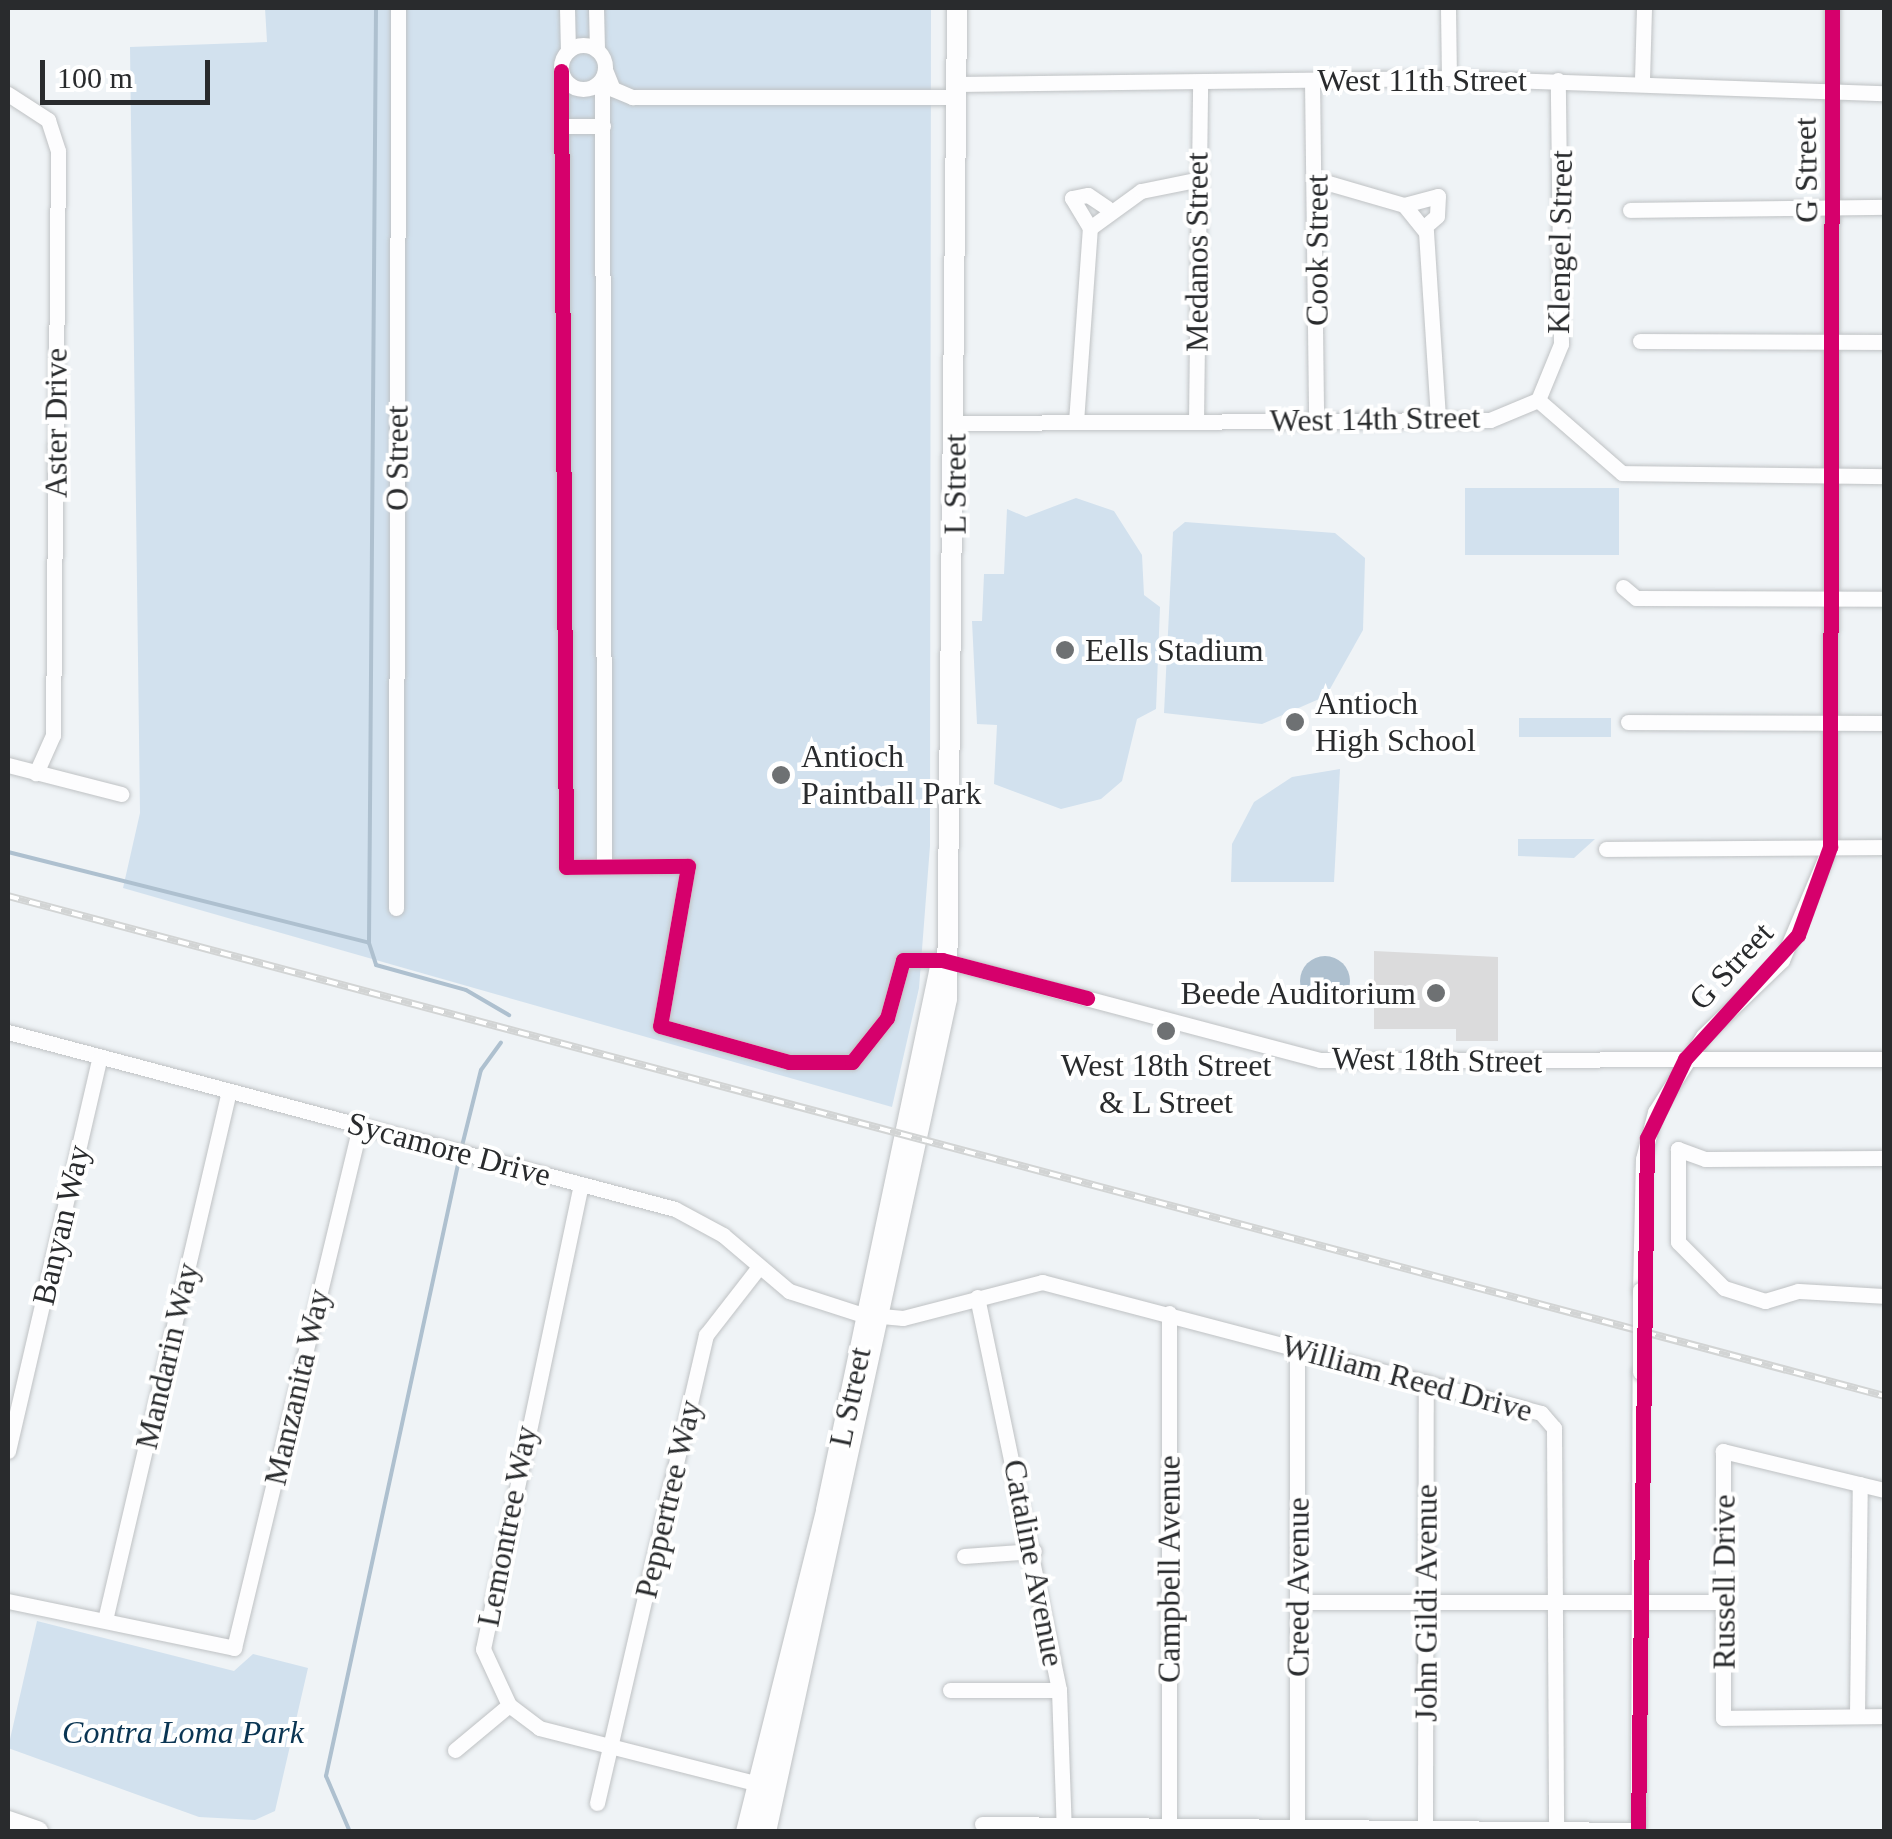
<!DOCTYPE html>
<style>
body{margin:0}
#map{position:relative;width:1892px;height:1839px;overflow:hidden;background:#eff3f6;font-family:Georgia,serif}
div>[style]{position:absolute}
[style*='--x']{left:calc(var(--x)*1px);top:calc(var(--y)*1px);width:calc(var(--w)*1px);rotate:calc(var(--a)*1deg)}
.green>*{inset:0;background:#d2e1ee;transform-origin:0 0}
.water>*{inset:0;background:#aec0cf}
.round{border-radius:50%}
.stream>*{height:4px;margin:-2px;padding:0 2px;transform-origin:2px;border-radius:2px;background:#aec0cf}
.building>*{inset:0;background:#dbdbdc}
.roads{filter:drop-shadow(0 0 2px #bfc2c4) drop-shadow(0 0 2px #bfc2c4)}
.minor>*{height:15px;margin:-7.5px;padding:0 7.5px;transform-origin:7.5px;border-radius:7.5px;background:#fdfdfe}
.minor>.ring{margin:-7.5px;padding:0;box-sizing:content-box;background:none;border:15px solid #fdfdfe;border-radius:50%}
.major>*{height:20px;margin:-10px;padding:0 10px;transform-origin:10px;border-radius:10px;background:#fdfdfe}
.highway>*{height:22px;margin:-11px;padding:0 11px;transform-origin:11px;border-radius:11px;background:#fdfdfe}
.rail>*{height:8px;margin-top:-4px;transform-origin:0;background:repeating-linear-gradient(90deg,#fff 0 11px,#d2d4d4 0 22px);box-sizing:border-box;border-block:2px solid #d2d4d4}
.bridges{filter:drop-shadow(0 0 2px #bfc2c4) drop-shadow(0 0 2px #bfc2c4)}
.minor-bridge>*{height:15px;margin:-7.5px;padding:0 7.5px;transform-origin:7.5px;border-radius:7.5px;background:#fdfdfe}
.cycleway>*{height:15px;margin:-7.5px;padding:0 7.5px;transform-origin:7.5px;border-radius:7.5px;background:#d6006c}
.dots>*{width:28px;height:28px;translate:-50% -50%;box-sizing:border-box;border:5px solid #fff;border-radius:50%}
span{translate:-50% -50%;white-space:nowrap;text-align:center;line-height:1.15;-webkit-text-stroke:8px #fff;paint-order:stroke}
.street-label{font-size:32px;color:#292b2d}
.poi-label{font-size:32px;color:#292b2d}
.left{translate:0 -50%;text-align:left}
.right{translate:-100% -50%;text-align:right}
.park-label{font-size:32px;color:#0a3553;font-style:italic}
.frame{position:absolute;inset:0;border:10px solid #292b2d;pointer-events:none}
.scale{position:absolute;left:40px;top:60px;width:170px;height:45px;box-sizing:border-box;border:5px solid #292b2d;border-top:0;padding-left:12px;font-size:30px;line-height:35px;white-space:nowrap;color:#292b2d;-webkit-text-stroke:8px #fff;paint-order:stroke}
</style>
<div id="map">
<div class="green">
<div style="clip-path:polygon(265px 8px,931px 8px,930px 846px,919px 988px,892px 1107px,123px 888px,140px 813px,130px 47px,267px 42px)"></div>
<div style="left:1465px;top:488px;width:154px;height:67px"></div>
<div style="clip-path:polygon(1076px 498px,1114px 511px,1142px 555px,1144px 595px,1160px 607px,1156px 709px,1137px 719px,1122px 781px,1101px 799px,1061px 809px,994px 784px,997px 725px,977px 724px,972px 621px,982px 621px,984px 574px,1004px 574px,1007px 509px,1026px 517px)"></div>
<div style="clip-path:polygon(1185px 522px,1335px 533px,1365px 558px,1363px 630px,1326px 696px,1262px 724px,1164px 713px,1173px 532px)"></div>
<div style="left:1519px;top:718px;width:92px;height:19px"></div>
<div style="clip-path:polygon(1340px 769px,1334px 882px,1231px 882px,1232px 844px,1254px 802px,1292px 777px)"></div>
<div style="clip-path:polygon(1518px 839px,1595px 839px,1574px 858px,1518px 856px)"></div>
<div style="clip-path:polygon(37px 1621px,234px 1671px,253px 1654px,308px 1668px,275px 1811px,255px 1820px,199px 1817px,8px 1748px)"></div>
</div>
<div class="water">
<div class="round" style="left:1300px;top:956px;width:50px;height:50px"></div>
</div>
<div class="stream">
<div style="--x:376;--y:8;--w:935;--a:90.43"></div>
<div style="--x:369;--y:943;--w:23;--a:72"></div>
<div style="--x:376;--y:965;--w:93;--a:15.5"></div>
<div style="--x:466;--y:990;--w:50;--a:30.2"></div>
<div style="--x:8;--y:852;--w:372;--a:14.1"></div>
<div style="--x:462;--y:1146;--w:78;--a:-76"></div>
<div style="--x:481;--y:1070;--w:34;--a:-54"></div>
<div style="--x:350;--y:1832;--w:61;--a:-113.2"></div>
<div style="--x:326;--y:1776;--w:635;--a:-77.82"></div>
</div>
<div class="building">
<div style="clip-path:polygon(1374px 951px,1498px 957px,1498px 1041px,1456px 1041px,1456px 1029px,1374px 1029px)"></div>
</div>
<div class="roads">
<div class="minor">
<div style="--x:567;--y:8;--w:43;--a:88.7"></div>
<div style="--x:596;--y:8;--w:42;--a:88.6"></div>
<div style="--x:1448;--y:8;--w:70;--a:89.2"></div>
<div class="ring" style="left:561px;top:45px;width:29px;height:29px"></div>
<div style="--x:561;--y:71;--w:796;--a:89.64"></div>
<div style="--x:566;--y:867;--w:122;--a:-0.5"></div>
<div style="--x:688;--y:866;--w:162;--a:99.9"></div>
<div style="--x:660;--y:1026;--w:134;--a:15.6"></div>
<div style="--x:789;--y:1062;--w:63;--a:0"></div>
<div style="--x:852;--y:1062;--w:56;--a:-51.5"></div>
<div style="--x:887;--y:1018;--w:60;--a:-74.6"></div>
<div style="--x:903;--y:960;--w:39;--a:0"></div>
<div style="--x:942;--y:960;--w:391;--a:14.8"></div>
<div style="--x:1320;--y:1060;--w:564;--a:-0.1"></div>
<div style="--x:606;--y:72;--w:18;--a:68"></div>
<div style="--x:613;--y:89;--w:21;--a:23"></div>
<div style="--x:632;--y:97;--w:325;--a:0"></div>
<div style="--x:602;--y:80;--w:784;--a:89.85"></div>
<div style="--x:1312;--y:80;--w:339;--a:89.3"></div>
<div style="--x:1642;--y:80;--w:72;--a:-88.4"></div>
<div style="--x:957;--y:84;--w:492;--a:-0.7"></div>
<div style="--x:1449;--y:78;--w:435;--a:2"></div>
<div style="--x:8;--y:94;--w:48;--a:33"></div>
<div style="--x:48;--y:120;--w:33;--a:72"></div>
<div style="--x:58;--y:151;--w:584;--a:90.49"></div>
<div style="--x:53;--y:735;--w:42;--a:114.1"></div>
<div style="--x:562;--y:126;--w:41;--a:0"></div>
<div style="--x:1318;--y:180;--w:90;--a:16.2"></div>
<div style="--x:1404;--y:205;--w:35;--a:51"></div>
<div style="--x:1426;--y:232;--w:188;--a:86.3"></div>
<div style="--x:1404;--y:205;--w:35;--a:-15"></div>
<div style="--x:1438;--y:196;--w:20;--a:93"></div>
<div style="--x:1437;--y:216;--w:18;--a:139"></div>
<div style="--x:1630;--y:210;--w:254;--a:-0.7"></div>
<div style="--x:1090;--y:228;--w:35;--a:-121"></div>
<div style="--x:1072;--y:198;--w:16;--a:-11"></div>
<div style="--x:1088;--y:195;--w:23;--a:34"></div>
<div style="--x:1640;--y:341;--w:244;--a:0.2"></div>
<div style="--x:1538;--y:400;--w:61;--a:-67.7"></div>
<div style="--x:1561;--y:344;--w:264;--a:-90.7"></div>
<div style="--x:1076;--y:422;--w:195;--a:-85.9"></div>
<div style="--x:1090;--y:228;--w:63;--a:-36"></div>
<div style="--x:1141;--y:191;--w:55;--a:-11.5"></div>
<div style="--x:1196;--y:422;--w:340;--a:-89.3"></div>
<div style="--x:954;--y:423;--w:536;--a:-0.32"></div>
<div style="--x:1490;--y:420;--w:52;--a:-22.6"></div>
<div style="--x:1538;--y:400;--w:111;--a:41"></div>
<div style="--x:1622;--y:473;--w:262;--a:0.7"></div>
<div style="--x:1623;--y:587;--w:17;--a:40"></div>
<div style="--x:1636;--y:598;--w:248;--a:0.2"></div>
<div style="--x:1628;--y:722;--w:256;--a:0.2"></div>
<div style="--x:8;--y:765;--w:117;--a:14.4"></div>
<div style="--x:1606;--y:849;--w:278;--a:-0.4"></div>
<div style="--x:396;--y:908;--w:900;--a:-89.87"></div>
<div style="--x:8;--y:1032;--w:690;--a:14.86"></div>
<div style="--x:675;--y:1209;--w:55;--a:28.4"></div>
<div style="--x:723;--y:1235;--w:87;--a:40.3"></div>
<div style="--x:789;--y:1291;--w:75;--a:17.9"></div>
<div style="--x:860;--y:1314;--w:43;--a:5.3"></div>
<div style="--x:903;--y:1318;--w:144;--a:-14.5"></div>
<div style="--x:1042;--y:1282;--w:516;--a:14.71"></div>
<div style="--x:1541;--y:1413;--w:20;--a:49"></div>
<div style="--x:1554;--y:1428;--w:400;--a:89.7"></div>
<div style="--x:1884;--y:1158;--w:179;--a:179.7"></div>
<div style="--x:1705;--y:1159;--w:29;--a:-160"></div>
<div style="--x:1678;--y:1149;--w:93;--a:90"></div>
<div style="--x:1678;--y:1242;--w:65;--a:45"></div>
<div style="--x:1724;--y:1288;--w:43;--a:17.6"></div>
<div style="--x:1765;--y:1301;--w:34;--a:-17"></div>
<div style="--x:1798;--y:1291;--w:86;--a:3.3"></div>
<div style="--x:581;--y:1184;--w:475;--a:101.9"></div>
<div style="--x:483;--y:1649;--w:62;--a:65.1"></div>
<div style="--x:509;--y:1705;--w:38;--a:37"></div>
<div style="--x:539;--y:1728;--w:235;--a:14.3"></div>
<div style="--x:1640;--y:1290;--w:131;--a:-88.7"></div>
<div style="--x:1643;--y:1159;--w:49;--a:-75.7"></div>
<div style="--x:1655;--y:1112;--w:90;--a:-57.7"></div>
<div style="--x:1703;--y:1036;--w:110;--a:-43.9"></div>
<div style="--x:1782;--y:960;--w:123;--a:-67"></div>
<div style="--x:1830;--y:847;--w:839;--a:-89.86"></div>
<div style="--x:977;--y:1297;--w:401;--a:78.2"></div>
<div style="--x:1059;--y:1690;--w:142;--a:88"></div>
<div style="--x:1169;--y:1313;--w:512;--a:90"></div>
<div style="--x:1297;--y:1348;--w:478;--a:90"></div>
<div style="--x:8;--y:1451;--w:405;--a:-76.9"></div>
<div style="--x:1884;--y:1490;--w:166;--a:-166.4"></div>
<div style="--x:1723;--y:1451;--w:267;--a:90"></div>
<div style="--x:1723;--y:1718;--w:161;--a:-0.7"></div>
<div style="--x:964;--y:1556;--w:70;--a:-4.1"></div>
<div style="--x:8;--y:1601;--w:231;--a:11.7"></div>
<div style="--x:234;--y:1648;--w:537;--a:-76.43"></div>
<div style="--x:1298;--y:1602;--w:427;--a:0"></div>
<div style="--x:105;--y:1620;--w:543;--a:-76.81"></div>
<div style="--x:950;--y:1690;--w:109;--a:0"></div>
<div style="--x:1857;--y:1714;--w:230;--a:-89.3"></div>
<div style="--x:455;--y:1750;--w:70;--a:-39.8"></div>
<div style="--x:597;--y:1803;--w:481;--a:-76.9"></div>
<div style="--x:706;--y:1335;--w:86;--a:-52.1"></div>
<div style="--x:982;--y:1824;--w:656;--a:0.52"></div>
<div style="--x:1425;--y:1825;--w:443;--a:-89.9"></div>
<div style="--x:1638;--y:1832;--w:460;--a:-89.8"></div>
</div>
<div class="major">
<div style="--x:746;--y:1832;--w:332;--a:-76"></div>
<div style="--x:826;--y:1510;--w:555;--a:-78.14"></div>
<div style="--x:766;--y:1832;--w:852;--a:-77.74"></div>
<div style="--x:947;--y:999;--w:991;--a:-89.42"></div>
</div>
<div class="highway">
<div style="--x:8;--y:1822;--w:31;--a:19"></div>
</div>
</div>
<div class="rail">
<div style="--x:8;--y:896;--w:1941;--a:14.92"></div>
</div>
<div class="bridges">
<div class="minor-bridge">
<div style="--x:1640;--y:1290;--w:82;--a:90"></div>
</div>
</div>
<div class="cycleway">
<div style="--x:561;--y:71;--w:796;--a:89.64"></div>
<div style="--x:566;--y:867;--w:122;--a:-0.5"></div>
<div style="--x:688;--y:866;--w:162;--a:99.9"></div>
<div style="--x:660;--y:1026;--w:134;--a:15.6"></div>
<div style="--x:789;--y:1062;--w:63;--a:0"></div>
<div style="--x:852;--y:1062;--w:56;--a:-51.5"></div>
<div style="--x:887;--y:1018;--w:60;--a:-74.6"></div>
<div style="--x:903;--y:960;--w:39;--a:0"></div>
<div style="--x:942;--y:960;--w:150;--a:14.7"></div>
<div style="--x:1638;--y:1832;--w:694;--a:-89.26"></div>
<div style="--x:1647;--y:1138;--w:88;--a:-64.3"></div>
<div style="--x:1685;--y:1059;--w:168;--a:-47.7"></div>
<div style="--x:1798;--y:935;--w:94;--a:-70"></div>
<div style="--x:1830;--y:847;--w:839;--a:-89.86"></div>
</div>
<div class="dots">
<div style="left:1065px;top:650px;background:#6e7173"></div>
<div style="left:1295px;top:722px;background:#6e7173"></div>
<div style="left:781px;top:775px;background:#6e7173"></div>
<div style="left:1436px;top:993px;background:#6e7173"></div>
<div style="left:1166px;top:1031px;background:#6e7173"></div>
</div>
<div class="street-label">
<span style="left:1422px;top:80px">West 11th Street</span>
<span style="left:1806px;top:170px;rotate:-91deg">G Street</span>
<span style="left:1560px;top:242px;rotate:-89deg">Klengel Street</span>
<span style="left:1317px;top:250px;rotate:-90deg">Cook Street</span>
<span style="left:1197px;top:252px;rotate:-90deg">Medanos Street</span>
<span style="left:1375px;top:419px;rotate:-1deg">West 14th Street</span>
<span style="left:56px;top:423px;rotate:-90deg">Aster Drive</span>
<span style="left:397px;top:458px;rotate:-90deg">O Street</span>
<span style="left:955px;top:484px;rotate:-90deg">L Street</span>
<span style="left:1731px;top:966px;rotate:-47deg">G Street</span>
<span style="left:1437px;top:1060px;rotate:1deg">West 18th Street</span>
<span style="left:449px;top:1149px;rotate:15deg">Sycamore Drive</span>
<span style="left:61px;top:1225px;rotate:-77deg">Banyan Way</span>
<span style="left:167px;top:1356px;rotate:-77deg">Mandarin Way</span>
<span style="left:1407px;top:1378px;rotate:15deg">William Reed Drive</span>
<span style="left:297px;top:1387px;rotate:-77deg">Manzanita Way</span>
<span style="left:850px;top:1397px;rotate:-78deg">L Street</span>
<span style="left:668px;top:1499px;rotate:-77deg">Peppertree Way</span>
<span style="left:507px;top:1526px;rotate:-79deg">Lemontree Way</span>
<span style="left:1034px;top:1563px;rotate:79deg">Cataline Avenue</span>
<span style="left:1169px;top:1569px;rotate:-90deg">Campbell Avenue</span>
<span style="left:1724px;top:1582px;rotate:-90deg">Russell Drive</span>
<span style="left:1298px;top:1587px;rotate:-90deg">Creed Avenue</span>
<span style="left:1426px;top:1603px;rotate:-90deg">John Gildi Avenue</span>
</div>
<div class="poi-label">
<span class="left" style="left:1085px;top:650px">Eells Stadium</span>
<span class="left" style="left:1315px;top:722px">Antioch<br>High School</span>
<span class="left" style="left:801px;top:775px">Antioch<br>Paintball Park</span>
<span class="right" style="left:1416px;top:993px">Beede Auditorium</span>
<span style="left:1166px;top:1084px">West 18th Street<br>&amp; L Street</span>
</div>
<div class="park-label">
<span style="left:183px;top:1732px">Contra Loma Park</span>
</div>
<div class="frame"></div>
<div class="scale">100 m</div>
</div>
